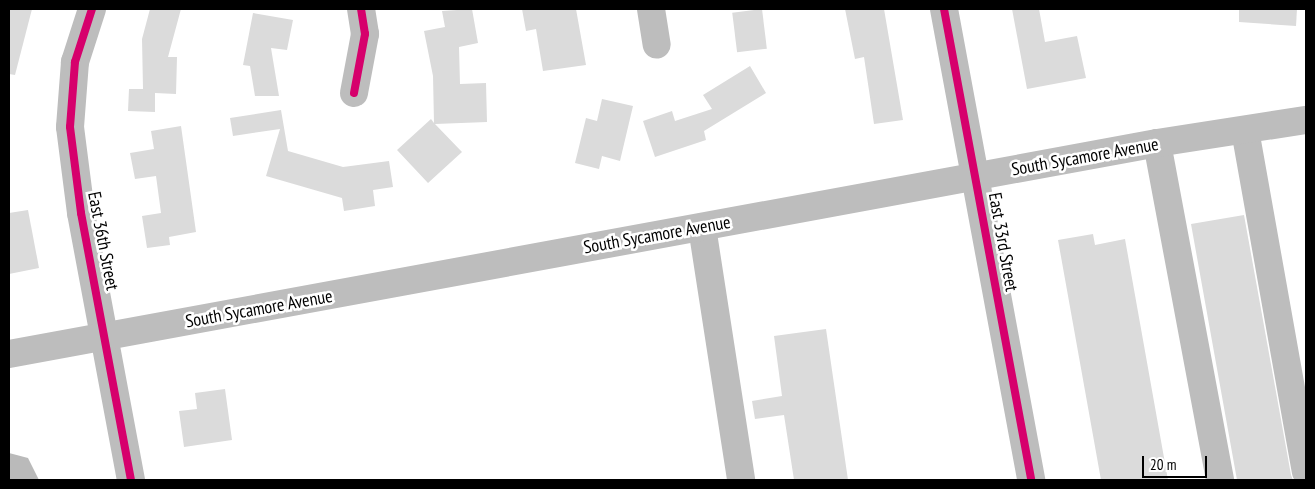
<!DOCTYPE html>
<style>
body{margin:0}
#map{position:relative;width:1315px;height:489px;overflow:hidden;background:#fff;font-family:"PT Sans Narrow",sans-serif}
div>[style]{position:absolute}
[style*='--x']{left:calc(var(--x)*1px);top:calc(var(--y)*1px);width:calc(var(--w)*1px);rotate:calc(var(--a)*1deg)}
.water>*{inset:0;background:#bababa}
.building>*{inset:0;background:#dbdbdb;transform-origin:0 0}
.minor>*{height:28px;margin:-14px;padding:0 14px;transform-origin:14px;border-radius:14px;background:#bdbdbd}
.major>*{height:28px;margin:-14px;padding:0 14px;transform-origin:14px;border-radius:14px;background:#bdbdbd}
.cycleway>*{height:8px;margin:-4px;padding:0 4px;transform-origin:4px;border-radius:4px;background:#d6006c}
span{translate:-50% -50%;white-space:nowrap;text-align:center;line-height:1.15;-webkit-text-stroke:5px #fff;paint-order:stroke}
.street-label{font-size:18px;color:#000}
.frame{position:absolute;inset:0;border:10px solid #000;pointer-events:none}
.scale{position:absolute;left:1142px;top:456px;width:65px;height:22px;box-sizing:border-box;border:2px solid #000;border-top:0;padding-left:6px;font-size:15px;line-height:18px;white-space:nowrap;color:#000;-webkit-text-stroke:4px #fff;paint-order:stroke}
</style>
<div id="map">
<div class="water">
<div style="clip-path:polygon(9px 453px,28px 458px,39px 480px,9px 480px)"></div>
</div>
<div class="building">
<div style="clip-path:polygon(9px 9px,32px 9px,15px 75px,9px 74px)"></div>
<div style="clip-path:polygon(150px 9px,181px 9px,168px 57px,177px 57px,176px 94px,155px 93px,155px 112px,128px 111px,129px 89px,143px 89px,142px 39px)"></div>
<div style="clip-path:polygon(472px 9px,478px 43px,459px 47px,460px 84px,486px 83px,487px 122px,435px 124px,462px 152px,428px 183px,397px 150px,431px 119px,434px 123px,433px 76px,424px 31px,445px 27px,442px 11px)"></div>
<div style="clip-path:polygon(522px 9px,576px 9px,586px 65px,543px 71px,536px 29px,526px 31px)"></div>
<div style="left:762px;top:9px;width:40px;height:30px;rotate:83deg"></div>
<div style="clip-path:polygon(845px 9px,884px 9px,903px 120px,874px 124px,864px 57px,855px 59px)"></div>
<div style="clip-path:polygon(1012px 9px,1039px 9px,1045px 42px,1077px 36px,1086px 78px,1027px 89px)"></div>
<div style="clip-path:polygon(1239px 9px,1297px 9px,1296px 26px,1239px 22px)"></div>
<div style="clip-path:polygon(253px 13px,293px 20px,287px 50px,271px 48px,279px 96px,255px 96px,250px 66px,243px 65px)"></div>
<div style="clip-path:polygon(750px 66px,766px 93px,704px 131px,706px 140px,655px 157px,643px 121px,672px 111px,675px 121px,712px 109px,703px 95px)"></div>
<div style="clip-path:polygon(602px 99px,633px 106px,620px 161px,602px 156px,599px 169px,575px 163px,586px 118px,597px 121px)"></div>
<div style="clip-path:polygon(281px 110px,288px 151px,343px 167px,389px 161px,393px 187px,373px 190px,375px 206px,344px 211px,342px 198px,266px 176px,280px 129px,233px 136px,230px 118px)"></div>
<div style="clip-path:polygon(181px 126px,196px 232px,169px 237px,170px 245px,147px 248px,142px 216px,161px 213px,156px 176px,135px 179px,130px 153px,154px 149px,151px 131px)"></div>
<div style="clip-path:polygon(28px 210px,39px 268px,9px 274px,9px 213px)"></div>
<div style="clip-path:polygon(1244px 215px,1291px 475px,1293px 480px,1237px 480px,1191px 224px)"></div>
<div style="clip-path:polygon(1093px 234px,1095px 245px,1125px 239px,1168px 480px,1101px 480px,1058px 240px)"></div>
<div style="clip-path:polygon(826px 329px,848px 480px,794px 480px,784px 415px,755px 419px,752px 401px,782px 396px,774px 336px)"></div>
<div style="clip-path:polygon(225px 389px,232px 440px,184px 447px,179px 411px,197px 409px,195px 393px)"></div>
</div>
<div class="minor">
<div style="--x:92;--y:9;--w:56;--a:107.8"></div>
<div style="--x:75;--y:62;--w:65;--a:94.4"></div>
<div style="--x:70;--y:127;--w:87;--a:82.7"></div>
<div style="--x:81;--y:213;--w:272;--a:79.4"></div>
<div style="--x:651;--y:9;--w:36;--a:81"></div>
<div style="--x:944;--y:9;--w:479;--a:79.5"></div>
<div style="--x:354;--y:93;--w:60;--a:-79.4"></div>
<div style="--x:365;--y:34;--w:25;--a:-99"></div>
<div style="--x:1245;--y:130;--w:347;--a:79.9"></div>
<div style="--x:1157;--y:143;--w:343;--a:79.4"></div>
<div style="--x:702;--y:227;--w:256;--a:81.2"></div>
</div>
<div class="major">
<div style="--x:9;--y:354;--w:1167;--a:-10.41"></div>
<div style="--x:1157;--y:143;--w:151;--a:-8.8"></div>
</div>
<div class="cycleway">
<div style="--x:92;--y:9;--w:56;--a:107.8"></div>
<div style="--x:75;--y:62;--w:65;--a:94.4"></div>
<div style="--x:70;--y:127;--w:87;--a:82.7"></div>
<div style="--x:81;--y:213;--w:272;--a:79.4"></div>
<div style="--x:944;--y:9;--w:479;--a:79.5"></div>
<div style="--x:354;--y:93;--w:60;--a:-79.4"></div>
<div style="--x:365;--y:34;--w:25;--a:-99"></div>
</div>
<div class="street-label">
<span style="left:1085px;top:157px;rotate:-10deg">South Sycamore Avenue</span>
<span style="left:657px;top:235px;rotate:-10deg">South Sycamore Avenue</span>
<span style="left:103px;top:241px;rotate:79deg">East 36th Street</span>
<span style="left:1003px;top:242px;rotate:80deg">East 33rd Street</span>
<span style="left:259px;top:309px;rotate:-10deg">South Sycamore Avenue</span>
</div>
<div class="frame"></div>
<div class="scale">20 m</div>
</div>
